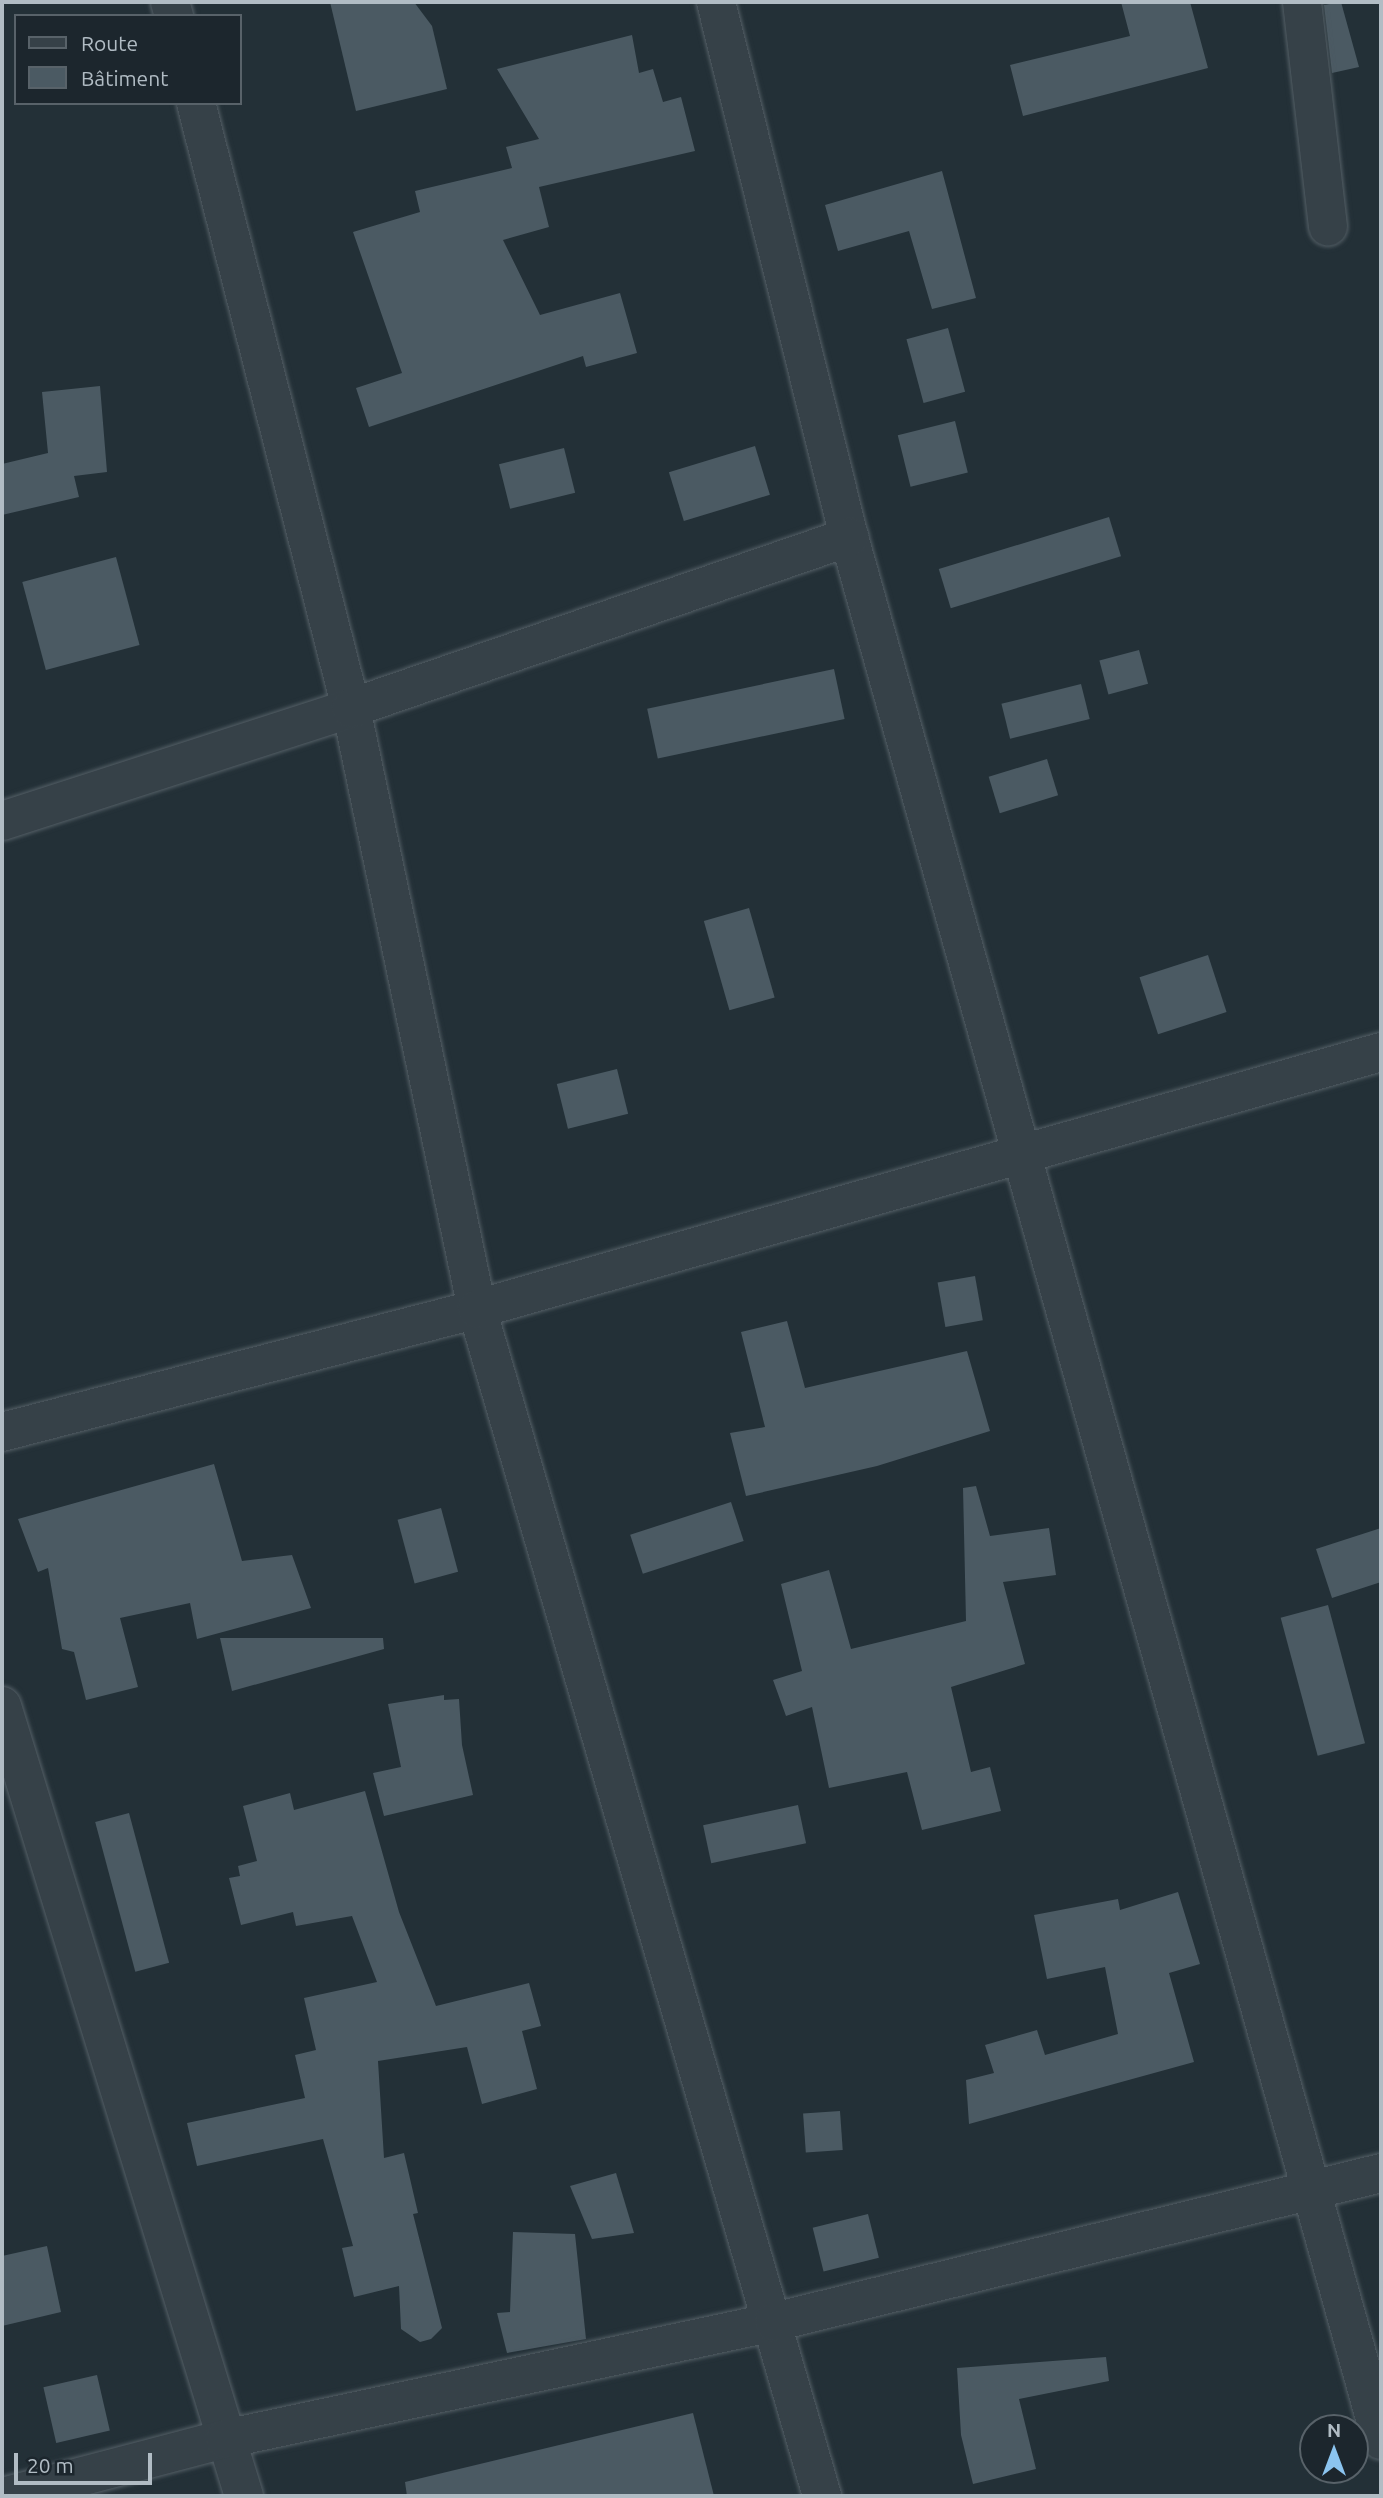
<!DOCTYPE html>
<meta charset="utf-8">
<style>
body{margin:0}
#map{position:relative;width:1383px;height:2498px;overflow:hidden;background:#233037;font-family:Ubuntu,sans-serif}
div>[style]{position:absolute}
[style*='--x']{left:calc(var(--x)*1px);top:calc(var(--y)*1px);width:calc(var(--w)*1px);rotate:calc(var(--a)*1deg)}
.building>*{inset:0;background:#4b5a63;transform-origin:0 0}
.roads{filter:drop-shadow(0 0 2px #545f66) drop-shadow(0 0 2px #545f66)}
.minor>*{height:38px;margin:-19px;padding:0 19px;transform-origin:19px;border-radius:19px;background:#364148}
span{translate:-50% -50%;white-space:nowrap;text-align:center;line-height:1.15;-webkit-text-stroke:5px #1c262d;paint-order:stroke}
.frame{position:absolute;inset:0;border:4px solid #b1bcc4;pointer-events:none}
.legend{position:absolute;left:14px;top:14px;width:228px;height:91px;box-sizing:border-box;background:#1c262d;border:2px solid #586269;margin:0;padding:9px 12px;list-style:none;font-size:21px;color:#b1bcc4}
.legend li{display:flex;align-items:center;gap:14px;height:35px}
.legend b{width:35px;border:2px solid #586269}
.north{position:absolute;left:1299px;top:2414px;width:70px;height:70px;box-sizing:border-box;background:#1c262d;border:2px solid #586269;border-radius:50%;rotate:0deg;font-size:19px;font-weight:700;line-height:28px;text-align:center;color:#b1bcc4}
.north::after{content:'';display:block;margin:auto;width:24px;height:32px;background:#8bc4ef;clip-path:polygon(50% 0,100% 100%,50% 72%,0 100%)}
.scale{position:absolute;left:14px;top:2453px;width:138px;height:32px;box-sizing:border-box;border:4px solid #b1bcc4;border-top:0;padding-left:9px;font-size:21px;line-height:24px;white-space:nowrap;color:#b1bcc4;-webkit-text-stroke:5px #1c262d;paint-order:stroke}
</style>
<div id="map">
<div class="building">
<div style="clip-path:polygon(330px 2px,414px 2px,432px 26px,447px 89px,356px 111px)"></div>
<div style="clip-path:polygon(1121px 2px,1190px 2px,1208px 68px,1023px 116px,1010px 65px,1130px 36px)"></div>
<div style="clip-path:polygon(1341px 2px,1359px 67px,1332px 73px,1324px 5px)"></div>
<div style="clip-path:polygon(632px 35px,639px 73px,653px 69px,663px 102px,681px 97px,695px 151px,539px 187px,549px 227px,503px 240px,540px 315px,620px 293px,637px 353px,586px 367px,583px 356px,369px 427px,356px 388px,402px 373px,353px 232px,420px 212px,415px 191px,512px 168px,506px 147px,539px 139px,497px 69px)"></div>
<div style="clip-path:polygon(942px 171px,976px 298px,932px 309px,909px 231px,838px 251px,825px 205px)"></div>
<div style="left:948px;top:328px;width:66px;height:43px;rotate:75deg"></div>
<div style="clip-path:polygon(100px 386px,107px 472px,74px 476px,79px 497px,2px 515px,2px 464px,48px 453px,42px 392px)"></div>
<div style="left:955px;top:421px;width:53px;height:59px;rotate:76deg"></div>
<div style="left:755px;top:446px;width:51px;height:90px;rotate:73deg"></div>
<div style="left:564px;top:448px;width:46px;height:67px;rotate:76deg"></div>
<div style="left:1109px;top:517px;width:41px;height:178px;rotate:73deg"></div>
<div style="left:116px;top:557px;width:91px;height:97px;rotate:75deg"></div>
<div style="left:1139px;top:650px;width:35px;height:41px;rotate:75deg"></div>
<div style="left:834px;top:669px;width:51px;height:191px;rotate:78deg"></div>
<div style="left:1081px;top:684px;width:36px;height:82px;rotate:76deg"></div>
<div style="left:1047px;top:759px;width:38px;height:61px;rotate:73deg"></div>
<div style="left:749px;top:908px;width:93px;height:47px;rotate:74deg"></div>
<div style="left:1208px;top:955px;width:60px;height:72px;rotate:72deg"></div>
<div style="left:617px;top:1069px;width:46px;height:62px;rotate:76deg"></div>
<div style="left:975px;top:1276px;width:45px;height:38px;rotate:80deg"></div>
<div style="clip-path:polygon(787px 1321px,805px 1388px,967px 1351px,990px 1431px,877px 1466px,746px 1496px,730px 1433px,765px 1427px,741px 1332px)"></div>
<div style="clip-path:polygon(214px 1464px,242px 1561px,292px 1555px,311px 1608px,197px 1639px,190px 1603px,120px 1618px,138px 1687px,86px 1700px,74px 1652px,62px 1649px,48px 1568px,38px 1572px,18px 1519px)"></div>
<div style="clip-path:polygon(976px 1486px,990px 1536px,1049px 1528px,1056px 1575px,1003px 1582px,1025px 1664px,951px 1687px,971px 1772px,990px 1767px,1001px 1811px,922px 1830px,907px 1772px,829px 1788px,812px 1707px,786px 1716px,773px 1680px,802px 1671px,781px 1584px,829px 1570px,851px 1649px,966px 1621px,963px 1488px)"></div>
<div style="left:731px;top:1502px;width:41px;height:106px;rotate:72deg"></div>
<div style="left:441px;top:1508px;width:66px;height:45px;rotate:75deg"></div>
<div style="clip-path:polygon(1381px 1528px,1381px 1582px,1332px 1598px,1316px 1549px)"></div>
<div style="left:1328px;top:1605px;width:143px;height:49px;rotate:75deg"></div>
<div style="clip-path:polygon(220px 1638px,383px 1638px,384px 1649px,232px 1691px)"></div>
<div style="clip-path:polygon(444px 1695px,444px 1700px,459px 1699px,462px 1745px,473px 1795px,384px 1816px,373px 1773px,401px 1767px,388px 1704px)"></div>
<div style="clip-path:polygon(365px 1791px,399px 1912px,436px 2006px,529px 1983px,541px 2026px,522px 2031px,537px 2089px,482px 2104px,467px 2047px,378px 2061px,384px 2158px,404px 2153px,418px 2213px,413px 2214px,442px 2328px,431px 2339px,420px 2342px,401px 2329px,399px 2286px,354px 2297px,342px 2248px,353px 2246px,323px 2139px,197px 2166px,187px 2123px,305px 2098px,295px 2055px,316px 2050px,304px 1998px,377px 1982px,352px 1916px,296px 1926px,293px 1912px,241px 1925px,229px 1878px,240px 1876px,238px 1866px,257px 1861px,243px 1806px,290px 1793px,294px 1810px)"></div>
<div style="left:798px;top:1805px;width:39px;height:97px;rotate:78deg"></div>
<div style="left:129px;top:1813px;width:155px;height:35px;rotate:75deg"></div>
<div style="clip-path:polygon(1178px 1892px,1200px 1964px,1169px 1973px,1194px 2062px,969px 2124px,966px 2080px,994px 2073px,985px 2045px,1037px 2030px,1045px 2055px,1118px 2034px,1105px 1967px,1047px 1979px,1034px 1915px,1118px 1899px,1120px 1910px)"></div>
<div style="left:840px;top:2111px;width:39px;height:37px;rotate:86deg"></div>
<div style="clip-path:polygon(616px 2173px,634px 2233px,592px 2239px,570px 2186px)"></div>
<div style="left:868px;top:2214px;width:45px;height:57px;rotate:76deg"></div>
<div style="clip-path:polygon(513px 2232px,575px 2234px,586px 2339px,507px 2353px,497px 2313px,510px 2312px)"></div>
<div style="clip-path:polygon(47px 2246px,61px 2312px,2px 2326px,2px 2256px)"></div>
<div style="clip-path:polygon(1106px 2357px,1109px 2381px,1019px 2399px,1036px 2469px,973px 2484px,961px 2435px,957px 2368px)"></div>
<div style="left:97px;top:2375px;width:57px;height:55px;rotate:77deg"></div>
<div style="clip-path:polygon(693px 2413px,714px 2496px,407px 2496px,405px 2482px)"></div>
</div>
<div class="roads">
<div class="minor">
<div style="--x:170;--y:2;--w:15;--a:74"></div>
<div style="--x:716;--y:2;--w:551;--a:76.04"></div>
<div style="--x:849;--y:537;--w:1976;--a:74.38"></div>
<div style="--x:1302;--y:2;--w:226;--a:83.4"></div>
<div style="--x:196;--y:103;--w:625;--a:75.63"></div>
<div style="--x:351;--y:708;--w:614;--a:78.16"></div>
<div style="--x:477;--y:1309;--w:1236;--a:73.79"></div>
<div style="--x:2;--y:821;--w:367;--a:-17.9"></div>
<div style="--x:351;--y:708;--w:527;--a:-18.95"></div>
<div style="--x:2;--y:1432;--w:491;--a:-14.5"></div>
<div style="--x:477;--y:1309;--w:940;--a:-15.87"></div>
<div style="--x:2;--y:1706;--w:826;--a:72.97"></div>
<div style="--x:7;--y:2496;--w:225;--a:-14.7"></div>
<div style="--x:225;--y:2439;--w:561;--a:-12.03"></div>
<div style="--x:774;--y:2322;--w:625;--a:-13.79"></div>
</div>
</div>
<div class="frame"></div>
<ul class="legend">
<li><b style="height:9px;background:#364148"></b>Route</li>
<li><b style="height:19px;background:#4b5a63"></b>Bâtiment</li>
</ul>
<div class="north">N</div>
<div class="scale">20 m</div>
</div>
